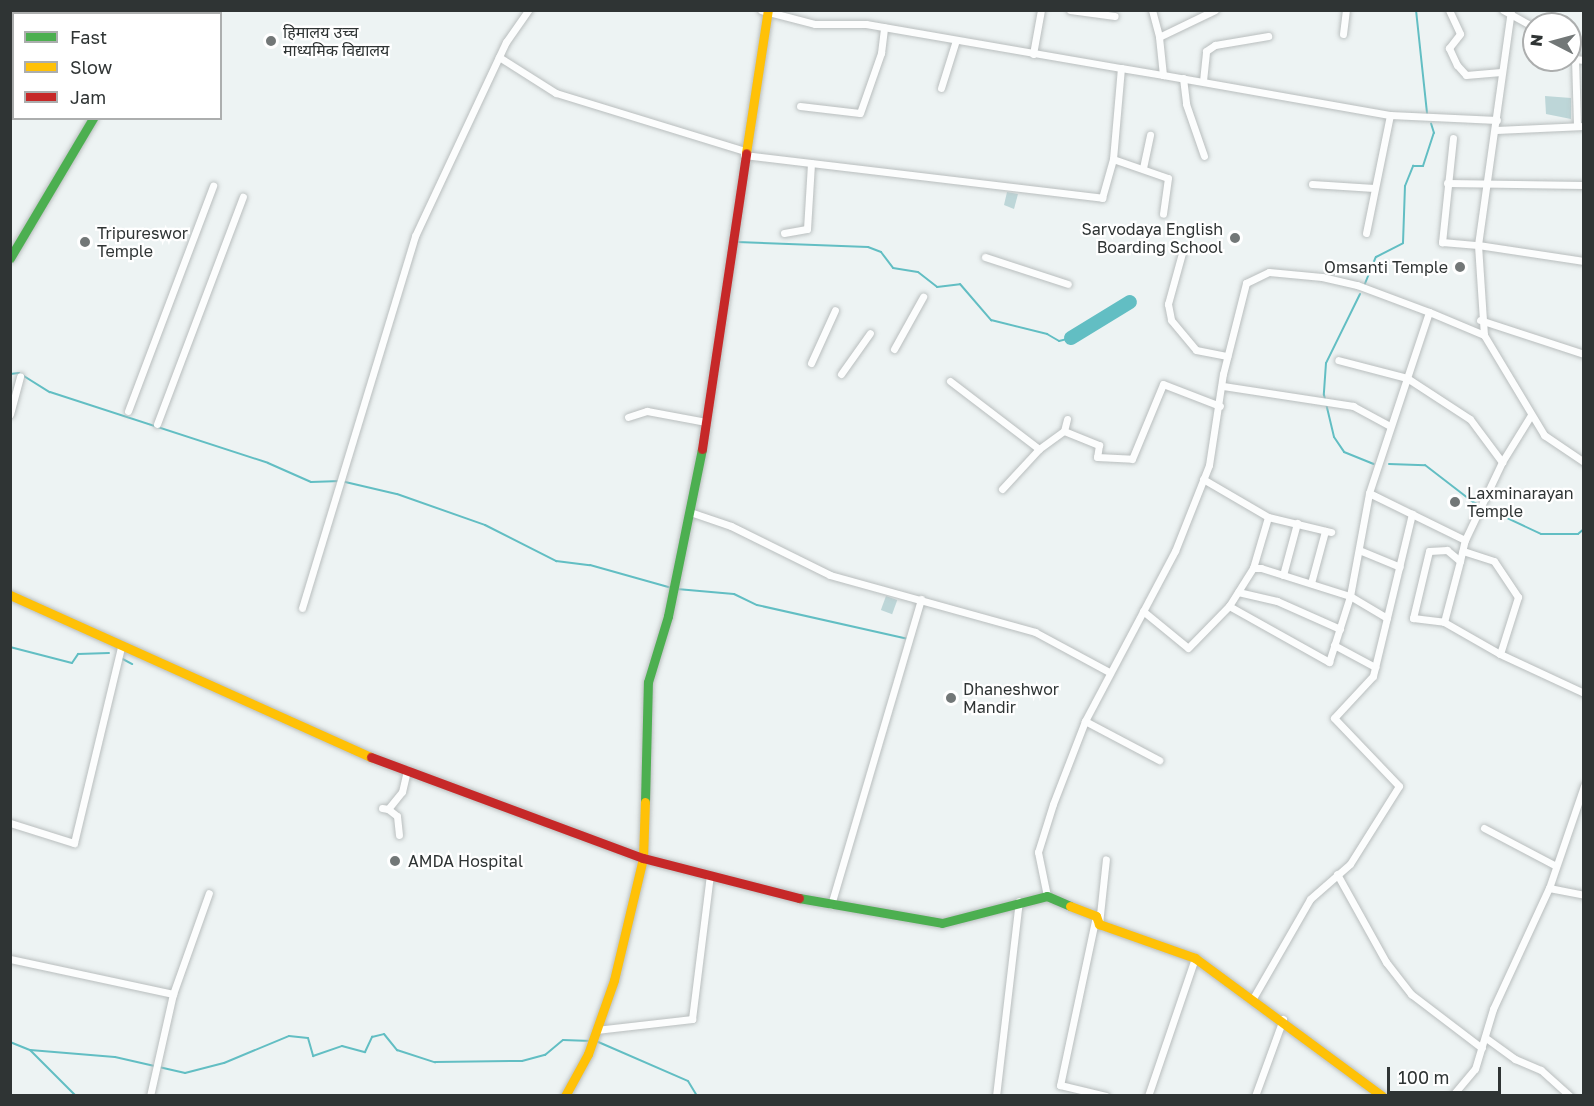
<!DOCTYPE html>
<meta charset="utf-8">
<style>
body{margin:0}
#map{position:relative;width:1594px;height:1106px;overflow:hidden;background:#edf3f3;font-family:"Golos Text","Noto Sans Devanagari",sans-serif}
div>[style]{position:absolute}
[style*='--x']{left:calc(var(--x)*1px);top:calc(var(--y)*1px);width:calc(var(--w)*1px);rotate:calc(var(--a)*1deg)}
.stream>*{height:2px;margin:-1px;padding:0 1px;transform-origin:1px;border-radius:1px;background:#62bec3}
.river>*{height:14px;margin:-7px;padding:0 7px;transform-origin:7px;border-radius:7px;background:#62bec3}
.building>*{inset:0;background:#bdd6d8;transform-origin:0 0}
.roads{filter:drop-shadow(0 0 2px #b9bebe) drop-shadow(0 0 2px #b9bebe)}
.street>*{height:7px;margin:-3.5px;padding:0 3.5px;transform-origin:3.5px;border-radius:3.5px;background:#fcfdfd}
.fast>*{height:9px;margin:-4.5px;padding:0 4.5px;transform-origin:4.5px;border-radius:4.5px;background:#4caf50}
.slow>*{height:9px;margin:-4.5px;padding:0 4.5px;transform-origin:4.5px;border-radius:4.5px;background:#ffc107}
.jam>*{height:9px;margin:-4.5px;padding:0 4.5px;transform-origin:4.5px;border-radius:4.5px;background:#c62828}
.dots>*{width:16px;height:16px;translate:-50% -50%;box-sizing:border-box;border:3px solid #fff;border-radius:50%}
span{translate:-50% -50%;white-space:nowrap;text-align:center;line-height:1.15;-webkit-text-stroke:4.5px #fff;paint-order:stroke}
.poi-label{font-size:16px;color:#2f3434}
.left{translate:0 -50%;text-align:left}
.right{translate:-100% -50%;text-align:right}
.frame{position:absolute;inset:0;border:12px solid #2f3434;pointer-events:none}
.legend{position:absolute;left:12px;top:12px;width:210px;height:108px;box-sizing:border-box;background:#fff;border:2px solid #acaeae;margin:0;padding:8px 10px;list-style:none;font-size:18px;color:#2f3434}
.legend li{display:flex;align-items:center;gap:12px;height:30px}
.legend b{width:30px;border:2px solid #acaeae}
.north{position:absolute;left:1522px;top:12px;width:60px;height:60px;box-sizing:border-box;background:#fff;border:2px solid #acaeae;border-radius:50%;rotate:276deg;font-size:16px;font-weight:700;line-height:24px;text-align:center;color:#2f3434}
.north::after{content:'';display:block;margin:auto;width:21px;height:27px;background:#727777;clip-path:polygon(50% 0,100% 100%,50% 72%,0 100%)}
.scale{position:absolute;left:1387px;top:1067px;width:114px;height:27px;box-sizing:border-box;border:3px solid #2f3434;border-top:0;padding-left:8px;font-size:18px;line-height:21px;white-space:nowrap;color:#2f3434;-webkit-text-stroke:4px #fff;paint-order:stroke}
</style>
<div id="map">
<div class="stream">
<div style="--x:1416;--y:10;--w:104;--a:83.9"></div>
<div style="--x:737;--y:242;--w:131;--a:2.2"></div>
<div style="--x:868;--y:247;--w:14;--a:21"></div>
<div style="--x:881;--y:252;--w:20;--a:53"></div>
<div style="--x:893;--y:268;--w:25;--a:9"></div>
<div style="--x:918;--y:272;--w:24;--a:38"></div>
<div style="--x:937;--y:287;--w:23;--a:-7"></div>
<div style="--x:960;--y:284;--w:48;--a:49.3"></div>
<div style="--x:991;--y:320;--w:58;--a:14"></div>
<div style="--x:1047;--y:334;--w:14;--a:30"></div>
<div style="--x:1059;--y:341;--w:12;--a:-14"></div>
<div style="--x:1364;--y:286;--w:31;--a:-68"></div>
<div style="--x:1376;--y:257;--w:30;--a:-27"></div>
<div style="--x:1403;--y:243;--w:57;--a:-88"></div>
<div style="--x:1405;--y:186;--w:22;--a:-68"></div>
<div style="--x:1413;--y:166;--w:10;--a:0"></div>
<div style="--x:1423;--y:166;--w:35;--a:-72"></div>
<div style="--x:1434;--y:133;--w:10;--a:-107"></div>
<div style="--x:1360;--y:294;--w:77;--a:116.2"></div>
<div style="--x:1326;--y:363;--w:32;--a:94"></div>
<div style="--x:1324;--y:395;--w:43;--a:76.6"></div>
<div style="--x:1334;--y:437;--w:18;--a:56"></div>
<div style="--x:1344;--y:452;--w:32;--a:22"></div>
<div style="--x:10;--y:374;--w:9;--a:-6"></div>
<div style="--x:19;--y:373;--w:36;--a:32"></div>
<div style="--x:50;--y:392;--w:229;--a:18"></div>
<div style="--x:268;--y:463;--w:47;--a:23.8"></div>
<div style="--x:311;--y:482;--w:30;--a:-2"></div>
<div style="--x:341;--y:481;--w:57;--a:13.1"></div>
<div style="--x:397;--y:494;--w:93;--a:19.4"></div>
<div style="--x:485;--y:525;--w:80;--a:26.9"></div>
<div style="--x:556;--y:561;--w:34;--a:7"></div>
<div style="--x:590;--y:565;--w:85;--a:15.7"></div>
<div style="--x:1389;--y:464;--w:36;--a:2"></div>
<div style="--x:1425;--y:465;--w:61;--a:37.6"></div>
<div style="--x:1473;--y:502;--w:75;--a:25.2"></div>
<div style="--x:1541;--y:534;--w:37;--a:0"></div>
<div style="--x:1578;--y:534;--w:8;--a:-40"></div>
<div style="--x:677;--y:589;--w:57;--a:5"></div>
<div style="--x:734;--y:594;--w:25;--a:26"></div>
<div style="--x:757;--y:605;--w:155;--a:12.7"></div>
<div style="--x:10;--y:647;--w:64;--a:14.5"></div>
<div style="--x:72;--y:663;--w:11;--a:-56"></div>
<div style="--x:78;--y:654;--w:31;--a:-2"></div>
<div style="--x:119;--y:657;--w:15;--a:28"></div>
<div style="--x:596;--y:1041;--w:100;--a:23.5"></div>
<div style="--x:688;--y:1081;--w:17;--a:59"></div>
<div style="--x:10;--y:1042;--w:22;--a:22"></div>
<div style="--x:30;--y:1050;--w:65;--a:45"></div>
<div style="--x:30;--y:1050;--w:85;--a:4.7"></div>
<div style="--x:115;--y:1057;--w:72;--a:12.9"></div>
<div style="--x:185;--y:1073;--w:40;--a:-14.4"></div>
<div style="--x:224;--y:1063;--w:70;--a:-22.6"></div>
<div style="--x:289;--y:1036;--w:19;--a:6"></div>
<div style="--x:308;--y:1038;--w:19;--a:74"></div>
<div style="--x:313;--y:1056;--w:31;--a:-19"></div>
<div style="--x:342;--y:1046;--w:24;--a:15"></div>
<div style="--x:365;--y:1052;--w:17;--a:-65"></div>
<div style="--x:372;--y:1037;--w:12;--a:-14"></div>
<div style="--x:384;--y:1034;--w:21;--a:51"></div>
<div style="--x:397;--y:1050;--w:40;--a:18"></div>
<div style="--x:435;--y:1062;--w:87;--a:-0.7"></div>
<div style="--x:522;--y:1061;--w:24;--a:-15"></div>
<div style="--x:545;--y:1055;--w:23;--a:-40"></div>
<div style="--x:563;--y:1040;--w:28;--a:2"></div>
</div>
<div class="river">
<div style="--x:1071;--y:338;--w:69;--a:-31.4"></div>
</div>
<div class="building">
<div style="clip-path:polygon(1545px 96px,1571px 98px,1571px 119px,1546px 114px)"></div>
<div style="clip-path:polygon(1007px 192px,1018px 194px,1014px 209px,1004px 205px)"></div>
<div style="left:886px;top:596px;width:12px;height:15px;rotate:20deg"></div>
</div>
<div class="roads">
<div class="street">
<div style="--x:136;--y:10;--w:4;--a:90"></div>
<div style="--x:761;--y:10;--w:56;--a:14.5"></div>
<div style="--x:815;--y:24;--w:51;--a:0"></div>
<div style="--x:866;--y:24;--w:259;--a:9.8"></div>
<div style="--x:1070;--y:10;--w:45;--a:7.6"></div>
<div style="--x:1152;--y:10;--w:28;--a:75"></div>
<div style="--x:1215;--y:10;--w:62;--a:154.3"></div>
<div style="--x:1159;--y:37;--w:38;--a:84"></div>
<div style="--x:1163;--y:75;--w:230;--a:10"></div>
<div style="--x:1390;--y:115;--w:107;--a:2.7"></div>
<div style="--x:1449;--y:10;--w:26;--a:65"></div>
<div style="--x:1460;--y:34;--w:18;--a:128"></div>
<div style="--x:1449;--y:48;--w:19;--a:65"></div>
<div style="--x:1457;--y:65;--w:13;--a:48"></div>
<div style="--x:1466;--y:75;--w:35;--a:-5"></div>
<div style="--x:1503;--y:10;--w:35;--a:29"></div>
<div style="--x:1511;--y:10;--w:237;--a:98"></div>
<div style="--x:1478;--y:245;--w:107;--a:8.6"></div>
<div style="--x:1343;--y:34;--w:24;--a:-83"></div>
<div style="--x:1570;--y:36;--w:8;--a:40"></div>
<div style="--x:1576;--y:41;--w:18;--a:93"></div>
<div style="--x:1033;--y:54;--w:45;--a:-79.7"></div>
<div style="--x:499;--y:57;--w:67;--a:32.3"></div>
<div style="--x:556;--y:93;--w:198;--a:17.1"></div>
<div style="--x:1183;--y:78;--w:26;--a:83"></div>
<div style="--x:1186;--y:104;--w:55;--a:70.9"></div>
<div style="--x:1203;--y:81;--w:30;--a:-84"></div>
<div style="--x:1206;--y:51;--w:11;--a:-34"></div>
<div style="--x:1215;--y:45;--w:54;--a:-9.6"></div>
<div style="--x:941;--y:88;--w:50;--a:-72.6"></div>
<div style="--x:800;--y:106;--w:60;--a:6.7"></div>
<div style="--x:860;--y:113;--w:64;--a:-70.7"></div>
<div style="--x:881;--y:53;--w:26;--a:-83"></div>
<div style="--x:1577;--y:125;--w:66;--a:-91.7"></div>
<div style="--x:1575;--y:59;--w:9;--a:6"></div>
<div style="--x:1496;--y:130;--w:88;--a:-2.6"></div>
<div style="--x:1453;--y:138;--w:105;--a:96"></div>
<div style="--x:1442;--y:242;--w:36;--a:5"></div>
<div style="--x:1478;--y:245;--w:90;--a:86.2"></div>
<div style="--x:1484;--y:335;--w:117;--a:59"></div>
<div style="--x:1544;--y:435;--w:48;--a:34"></div>
<div style="--x:744;--y:155;--w:361;--a:6.8"></div>
<div style="--x:1102;--y:198;--w:41;--a:-74.2"></div>
<div style="--x:1113;--y:159;--w:91;--a:-85"></div>
<div style="--x:1121;--y:68;--w:43;--a:9.5"></div>
<div style="--x:1113;--y:159;--w:58;--a:19.1"></div>
<div style="--x:1168;--y:178;--w:36;--a:98"></div>
<div style="--x:1143;--y:168;--w:34;--a:-78"></div>
<div style="--x:1447;--y:183;--w:137;--a:0.8"></div>
<div style="--x:1312;--y:184;--w:62;--a:3.7"></div>
<div style="--x:784;--y:233;--w:23;--a:-10"></div>
<div style="--x:807;--y:229;--w:66;--a:-86.5"></div>
<div style="--x:1366;--y:233;--w:120;--a:-78.5"></div>
<div style="--x:1182;--y:253;--w:53;--a:105.4"></div>
<div style="--x:1168;--y:304;--w:16;--a:79"></div>
<div style="--x:1171;--y:320;--w:39;--a:50"></div>
<div style="--x:1196;--y:350;--w:32;--a:11"></div>
<div style="--x:985;--y:257;--w:87;--a:18"></div>
<div style="--x:1480;--y:320;--w:109;--a:18.1"></div>
<div style="--x:1484;--y:335;--w:60;--a:-157.3"></div>
<div style="--x:1429;--y:312;--w:70;--a:108.4"></div>
<div style="--x:1407;--y:378;--w:75;--a:33.1"></div>
<div style="--x:1470;--y:419;--w:54;--a:53.3"></div>
<div style="--x:1502;--y:462;--w:55;--a:-58.3"></div>
<div style="--x:894;--y:349;--w:60;--a:-60.9"></div>
<div style="--x:811;--y:363;--w:58;--a:-65.6"></div>
<div style="--x:841;--y:374;--w:50;--a:-54.7"></div>
<div style="--x:950;--y:381;--w:112;--a:37.4"></div>
<div style="--x:1223;--y:386;--w:132;--a:8.7"></div>
<div style="--x:1353;--y:406;--w:42;--a:28.4"></div>
<div style="--x:128;--y:411;--w:241;--a:-69.3"></div>
<div style="--x:10;--y:414;--w:39;--a:-75"></div>
<div style="--x:628;--y:417;--w:20;--a:-18"></div>
<div style="--x:647;--y:411;--w:60;--a:10.6"></div>
<div style="--x:1067;--y:419;--w:12;--a:104"></div>
<div style="--x:1064;--y:431;--w:38;--a:22"></div>
<div style="--x:1099;--y:445;--w:12;--a:99"></div>
<div style="--x:1097;--y:457;--w:35;--a:3"></div>
<div style="--x:1132;--y:459;--w:81;--a:-67.5"></div>
<div style="--x:1163;--y:384;--w:61;--a:21.1"></div>
<div style="--x:157;--y:424;--w:243;--a:-69.3"></div>
<div style="--x:1203;--y:479;--w:75;--a:30.3"></div>
<div style="--x:1268;--y:517;--w:65;--a:13.4"></div>
<div style="--x:1002;--y:489;--w:54;--a:-47.2"></div>
<div style="--x:1039;--y:449;--w:31;--a:-36"></div>
<div style="--x:1369;--y:493;--w:107;--a:26.1"></div>
<div style="--x:690;--y:512;--w:43;--a:18.9"></div>
<div style="--x:731;--y:526;--w:110;--a:26.3"></div>
<div style="--x:830;--y:575;--w:213;--a:15.5"></div>
<div style="--x:1035;--y:632;--w:84;--a:28.4"></div>
<div style="--x:1359;--y:550;--w:44;--a:22.5"></div>
<div style="--x:1460;--y:561;--w:17;--a:-140"></div>
<div style="--x:1447;--y:550;--w:18;--a:177"></div>
<div style="--x:1429;--y:551;--w:69;--a:103.4"></div>
<div style="--x:1413;--y:618;--w:31;--a:7"></div>
<div style="--x:1444;--y:622;--w:63;--a:-75.3"></div>
<div style="--x:1460;--y:561;--w:22;--a:-77"></div>
<div style="--x:1465;--y:540;--w:86;--a:-64.6"></div>
<div style="--x:1253;--y:568;--w:53;--a:-73.6"></div>
<div style="--x:1283;--y:575;--w:54;--a:-74.9"></div>
<div style="--x:1311;--y:583;--w:54;--a:-74.9"></div>
<div style="--x:1238;--y:592;--w:40;--a:13"></div>
<div style="--x:1277;--y:601;--w:69;--a:24"></div>
<div style="--x:1229;--y:606;--w:45;--a:-57.7"></div>
<div style="--x:1253;--y:568;--w:8;--a:0"></div>
<div style="--x:1261;--y:568;--w:93;--a:17.5"></div>
<div style="--x:1350;--y:596;--w:43;--a:30.7"></div>
<div style="--x:302;--y:608;--w:389;--a:-73.1"></div>
<div style="--x:415;--y:236;--w:214;--a:-64.9"></div>
<div style="--x:506;--y:42;--w:39;--a:-55"></div>
<div style="--x:1143;--y:611;--w:58;--a:39.4"></div>
<div style="--x:1188;--y:648;--w:59;--a:-45.7"></div>
<div style="--x:1229;--y:606;--w:115;--a:29.2"></div>
<div style="--x:1329;--y:662;--w:69;--a:-72.3"></div>
<div style="--x:1350;--y:596;--w:105;--a:-79.5"></div>
<div style="--x:1369;--y:493;--w:121;--a:-71.7"></div>
<div style="--x:1407;--y:378;--w:71;--a:-165.4"></div>
<div style="--x:1444;--y:622;--w:64;--a:29.7"></div>
<div style="--x:1500;--y:654;--w:60;--a:-72.5"></div>
<div style="--x:1518;--y:597;--w:43;--a:-123.7"></div>
<div style="--x:1494;--y:561;--w:33;--a:-162"></div>
<div style="--x:1334;--y:645;--w:47;--a:28.2"></div>
<div style="--x:1500;--y:654;--w:93;--a:24.9"></div>
<div style="--x:1085;--y:721;--w:84;--a:27.8"></div>
<div style="--x:382;--y:808;--w:6;--a:9"></div>
<div style="--x:388;--y:809;--w:22;--a:-51"></div>
<div style="--x:402;--y:792;--w:23;--a:-77"></div>
<div style="--x:388;--y:809;--w:11;--a:38"></div>
<div style="--x:397;--y:816;--w:19;--a:84"></div>
<div style="--x:10;--y:823;--w:67;--a:17.4"></div>
<div style="--x:74;--y:843;--w:202;--a:-76.5"></div>
<div style="--x:1484;--y:828;--w:81;--a:27.8"></div>
<div style="--x:1337;--y:874;--w:101;--a:60.9"></div>
<div style="--x:1386;--y:962;--w:41;--a:52"></div>
<div style="--x:1411;--y:994;--w:89;--a:37.3"></div>
<div style="--x:1549;--y:888;--w:36;--a:11"></div>
<div style="--x:1047;--y:896;--w:45;--a:-101.6"></div>
<div style="--x:1038;--y:852;--w:50;--a:-72.6"></div>
<div style="--x:1053;--y:804;--w:89;--a:-68.9"></div>
<div style="--x:1085;--y:721;--w:192;--a:-62.1"></div>
<div style="--x:1175;--y:551;--w:92;--a:-68.4"></div>
<div style="--x:1209;--y:465;--w:92;--a:-81.3"></div>
<div style="--x:1223;--y:374;--w:94;--a:-75.8"></div>
<div style="--x:1246;--y:283;--w:25;--a:-26"></div>
<div style="--x:1269;--y:272;--w:53;--a:5.4"></div>
<div style="--x:1322;--y:277;--w:36;--a:13"></div>
<div style="--x:1357;--y:285;--w:77;--a:20.6"></div>
<div style="--x:831;--y:905;--w:319;--a:-73.6"></div>
<div style="--x:1096;--y:916;--w:173;--a:102"></div>
<div style="--x:1060;--y:1085;--w:47;--a:13.4"></div>
<div style="--x:1099;--y:924;--w:65;--a:-83.9"></div>
<div style="--x:10;--y:959;--w:167;--a:12.1"></div>
<div style="--x:173;--y:994;--w:107;--a:-70.4"></div>
<div style="--x:1252;--y:1000;--w:116;--a:-60.1"></div>
<div style="--x:1310;--y:899;--w:53;--a:-41.2"></div>
<div style="--x:1350;--y:864;--w:92;--a:-57.9"></div>
<div style="--x:1399;--y:786;--w:94;--a:-133.7"></div>
<div style="--x:1334;--y:718;--w:57;--a:-47.1"></div>
<div style="--x:1373;--y:676;--w:167;--a:-76.5"></div>
<div style="--x:596;--y:1030;--w:97;--a:-6.5"></div>
<div style="--x:692;--y:1019;--w:145;--a:-82.9"></div>
<div style="--x:1486;--y:1038;--w:36;--a:36"></div>
<div style="--x:1515;--y:1059;--w:28;--a:23"></div>
<div style="--x:1541;--y:1070;--w:39;--a:42"></div>
<div style="--x:150;--y:1096;--w:105;--a:-77.3"></div>
<div style="--x:996;--y:1096;--w:196;--a:-83.3"></div>
<div style="--x:1148;--y:1096;--w:146;--a:-71.2"></div>
<div style="--x:1255;--y:1096;--w:82;--a:-70"></div>
<div style="--x:1452;--y:1096;--w:35;--a:-50"></div>
<div style="--x:1475;--y:1069;--w:63;--a:-73.3"></div>
<div style="--x:1493;--y:1009;--w:133;--a:-65.2"></div>
<div style="--x:1549;--y:888;--w:108;--a:-71.1"></div>
</div>
<div class="fast">
<div style="--x:150;--y:14;--w:14;--a:-17"></div>
<div style="--x:10;--y:84;--w:4;--a:0"></div>
<div style="--x:10;--y:258;--w:163;--a:-59.3"></div>
<div style="--x:645;--y:802;--w:120;--a:-88.6"></div>
<div style="--x:648;--y:682;--w:69;--a:-73.1"></div>
<div style="--x:668;--y:616;--w:170;--a:-78.5"></div>
<div style="--x:799;--y:898;--w:145;--a:9.9"></div>
<div style="--x:942;--y:923;--w:108;--a:-14.4"></div>
<div style="--x:1047;--y:896;--w:25;--a:23"></div>
</div>
<div class="slow">
<div style="--x:746;--y:153;--w:145;--a:-81.3"></div>
<div style="--x:10;--y:595;--w:396;--a:24.2"></div>
<div style="--x:1070;--y:906;--w:28;--a:21"></div>
<div style="--x:1096;--y:916;--w:9;--a:69"></div>
<div style="--x:1099;--y:924;--w:102;--a:19.5"></div>
<div style="--x:1195;--y:958;--w:232;--a:36.4"></div>
<div style="--x:565;--y:1096;--w:48;--a:-61.3"></div>
<div style="--x:588;--y:1054;--w:78;--a:-70.6"></div>
<div style="--x:614;--y:980;--w:125;--a:-76.6"></div>
<div style="--x:643;--y:858;--w:56;--a:-88"></div>
</div>
<div class="jam">
<div style="--x:702;--y:449;--w:299;--a:-81.5"></div>
<div style="--x:371;--y:757;--w:290;--a:20.4"></div>
<div style="--x:643;--y:858;--w:161;--a:14.4"></div>
</div>
</div>
<div class="dots">
<div style="left:271px;top:41px;background:#727777"></div>
<div style="left:1235px;top:238px;background:#727777"></div>
<div style="left:85px;top:242px;background:#727777"></div>
<div style="left:1460px;top:267px;background:#727777"></div>
<div style="left:1455px;top:502px;background:#727777"></div>
<div style="left:951px;top:698px;background:#727777"></div>
<div style="left:395px;top:861px;background:#727777"></div>
</div>
<div class="poi-label">
<span class="left" style="left:283px;top:41px">हिमालय उच्च<br>माध्यमिक विद्यालय</span>
<span class="right" style="left:1223px;top:238px">Sarvodaya English<br>Boarding School</span>
<span class="left" style="left:97px;top:242px">Tripureswor<br>Temple</span>
<span class="right" style="left:1448px;top:267px">Omsanti Temple</span>
<span class="left" style="left:1467px;top:502px">Laxminarayan<br>Temple</span>
<span class="left" style="left:963px;top:698px">Dhaneshwor<br>Mandir</span>
<span class="left" style="left:408px;top:861px">AMDA Hospital</span>
</div>
<div class="frame"></div>
<ul class="legend">
<li><b style="height:8px;background:#4caf50"></b>Fast</li>
<li><b style="height:8px;background:#ffc107"></b>Slow</li>
<li><b style="height:8px;background:#c62828"></b>Jam</li>
</ul>
<div class="north">N</div>
<div class="scale">100 m</div>
</div>
